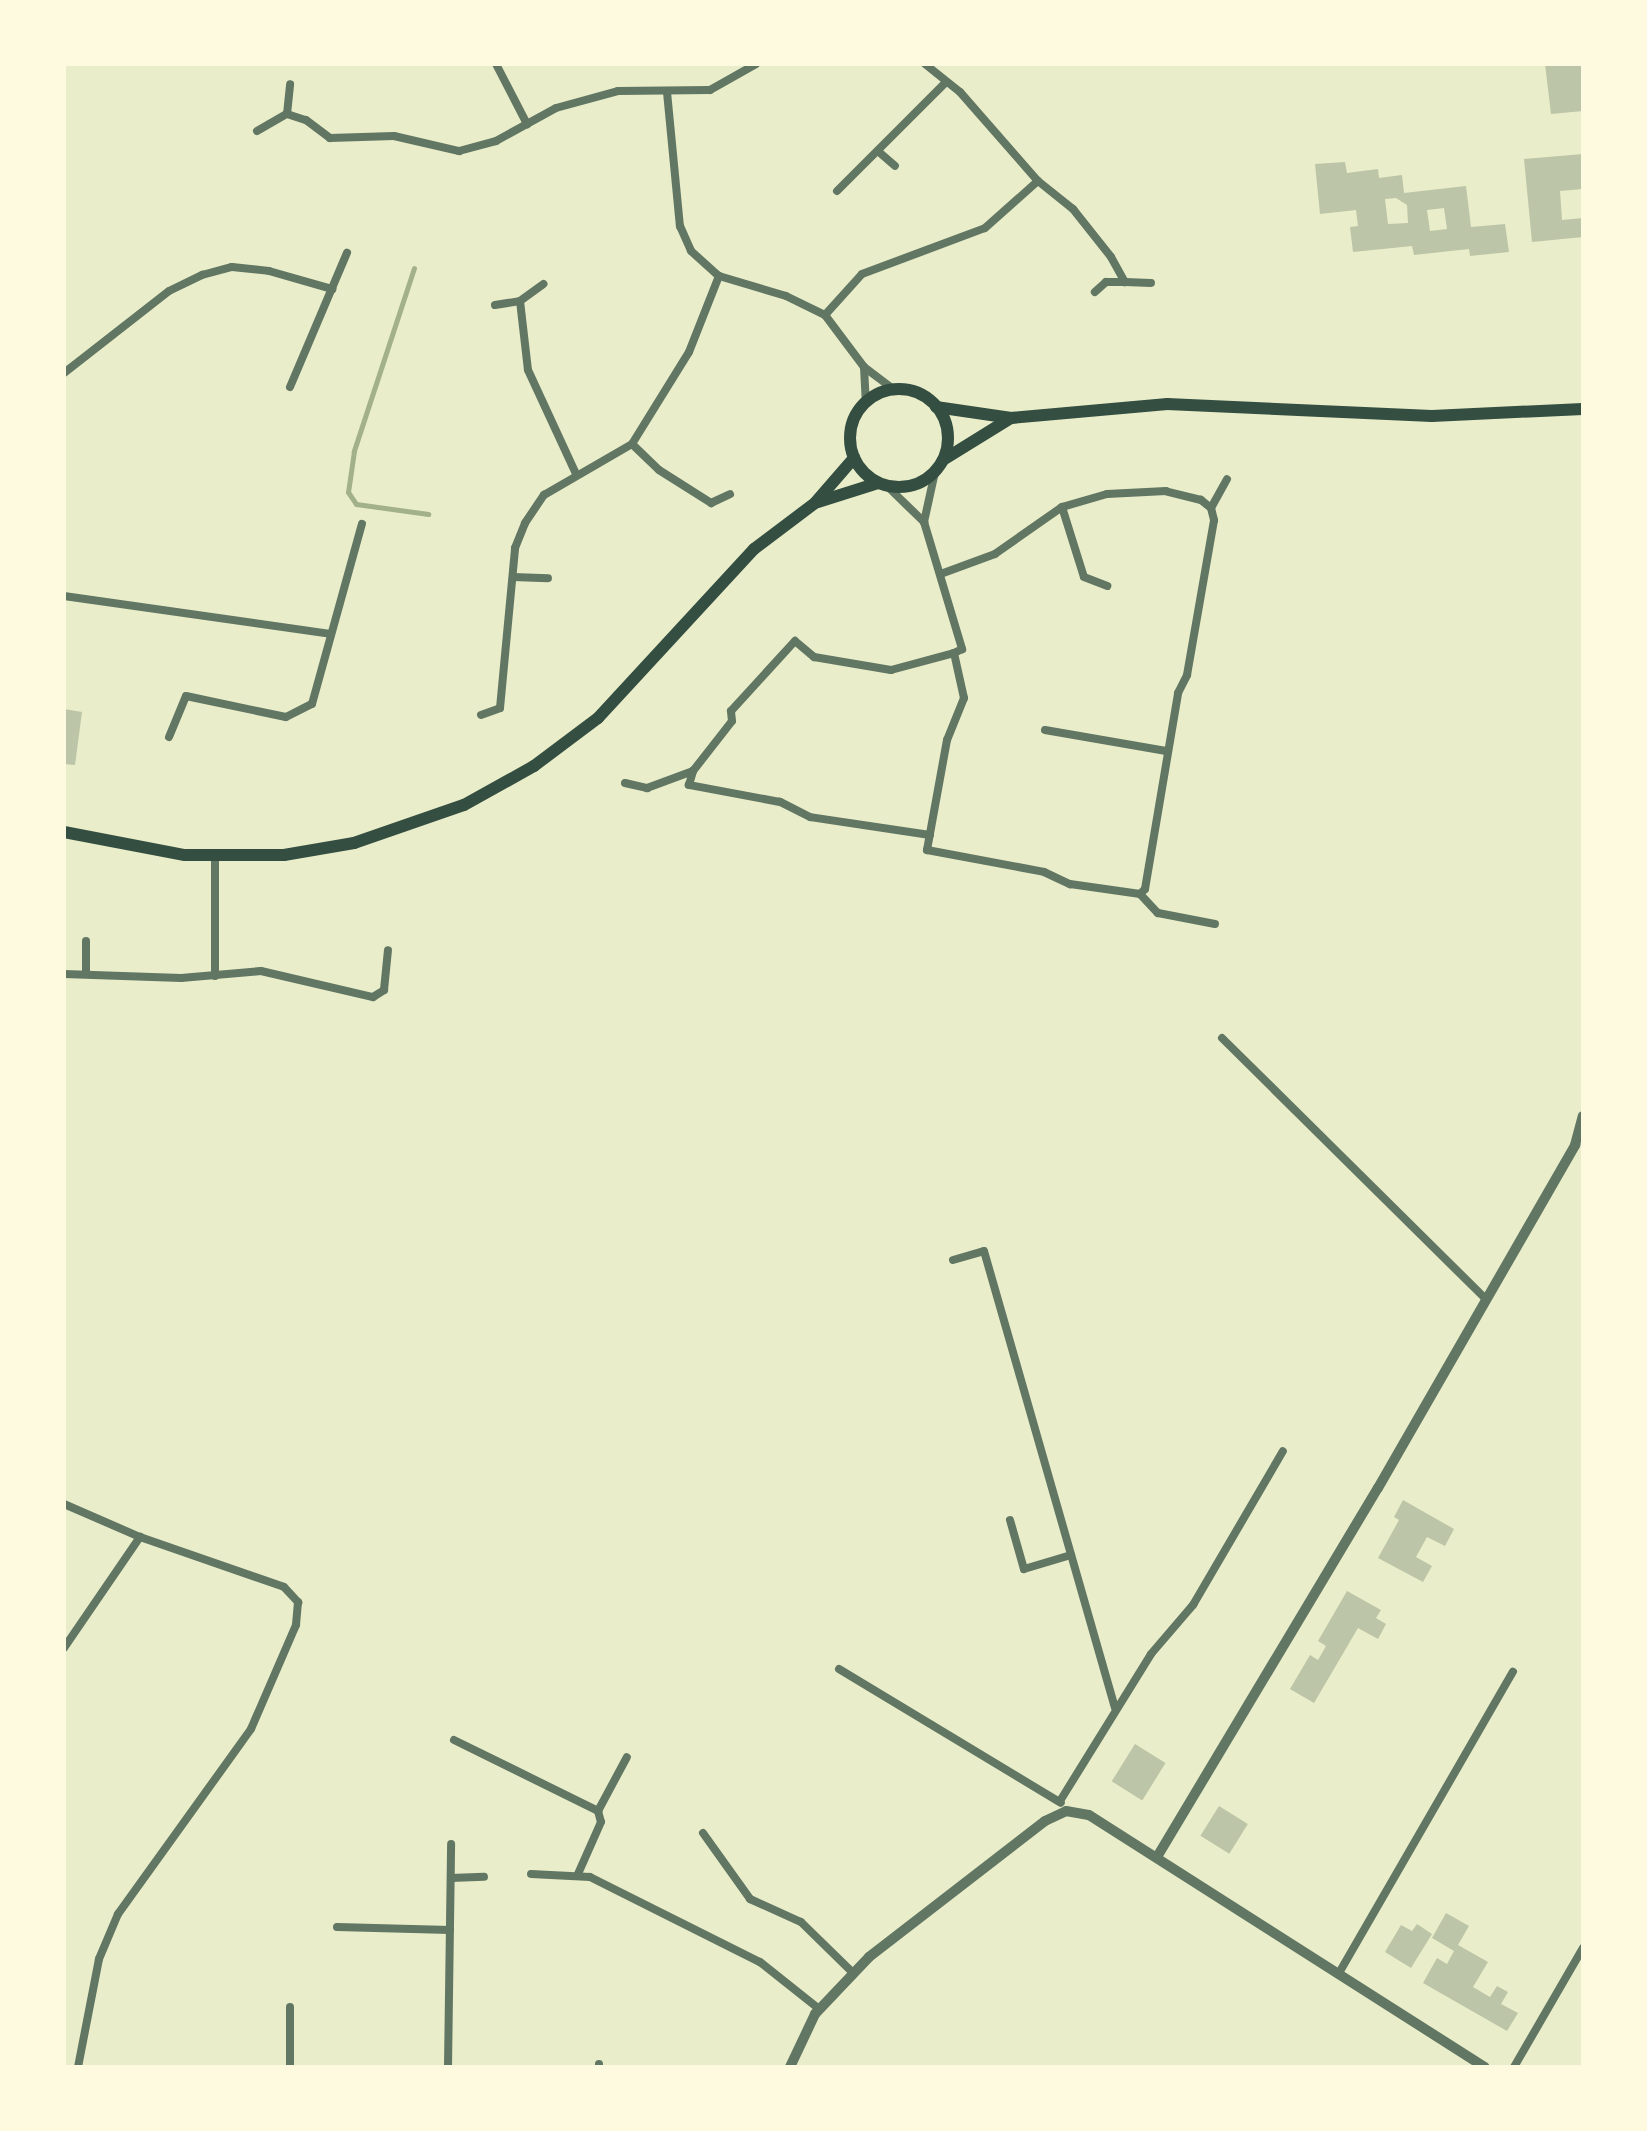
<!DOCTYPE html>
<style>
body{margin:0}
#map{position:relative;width:1647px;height:2131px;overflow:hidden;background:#e9edc9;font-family:"DM Sans",sans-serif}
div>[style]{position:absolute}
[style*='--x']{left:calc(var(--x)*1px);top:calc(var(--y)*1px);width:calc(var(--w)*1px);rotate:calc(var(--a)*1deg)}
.stream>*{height:5px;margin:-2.5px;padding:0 2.5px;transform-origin:2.5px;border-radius:2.5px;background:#a3b18a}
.building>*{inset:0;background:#bcc5a7;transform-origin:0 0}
.minor>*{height:8px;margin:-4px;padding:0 4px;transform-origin:4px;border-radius:4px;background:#617663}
.tertiary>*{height:10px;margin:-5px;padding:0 5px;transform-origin:5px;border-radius:5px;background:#617663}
.primary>*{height:12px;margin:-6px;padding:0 6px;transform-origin:6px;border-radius:6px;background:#344e41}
.primary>.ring{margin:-6px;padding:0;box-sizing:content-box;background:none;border:12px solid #344e41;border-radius:50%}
span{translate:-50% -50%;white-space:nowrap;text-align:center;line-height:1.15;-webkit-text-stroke:7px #fefae0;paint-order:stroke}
.frame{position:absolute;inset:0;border:66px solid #fefae0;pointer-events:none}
</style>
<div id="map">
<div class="stream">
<div style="--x:414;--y:268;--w:193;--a:108.2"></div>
<div style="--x:354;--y:451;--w:41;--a:98.3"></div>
<div style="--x:348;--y:492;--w:14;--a:56"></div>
<div style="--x:356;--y:504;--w:73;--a:7.9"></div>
</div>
<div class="building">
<div style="clip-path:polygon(1545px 64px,1583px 64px,1583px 111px,1551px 114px)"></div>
<div style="clip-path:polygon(1583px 154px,1583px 189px,1560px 191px,1562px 220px,1583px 218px,1583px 237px,1532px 242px,1524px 159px)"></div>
<div style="clip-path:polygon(evenodd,1345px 162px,1347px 173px,1378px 169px,1379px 178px,1402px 175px,1404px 193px,1466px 186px,1471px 227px,1505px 224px,1509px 252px,1470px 256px,1469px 249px,1414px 255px,1412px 246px,1353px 252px,1350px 227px,1358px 226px,1356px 210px,1320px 214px,1315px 164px,1345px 162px,1396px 198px,1407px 205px,1408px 223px,1388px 224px,1385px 199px,1396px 198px,1345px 162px,1444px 208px,1447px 229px,1430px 231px,1427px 210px,1444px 208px)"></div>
<div style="clip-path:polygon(64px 709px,82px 712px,75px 765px,64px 764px)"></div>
<div style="clip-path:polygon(1403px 1500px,1454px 1529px,1445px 1546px,1427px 1537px,1416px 1557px,1432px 1566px,1423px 1582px,1378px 1558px,1399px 1520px,1394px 1517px)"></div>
<div style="clip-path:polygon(1347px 1591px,1381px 1610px,1376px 1618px,1386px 1624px,1378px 1639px,1358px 1628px,1314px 1703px,1290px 1689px,1310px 1655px,1318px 1660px,1326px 1646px,1318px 1641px)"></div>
<div style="left:1135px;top:1744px;width:36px;height:44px;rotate:32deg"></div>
<div style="left:1219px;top:1806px;width:34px;height:35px;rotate:32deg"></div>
<div style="clip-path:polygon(1446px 1913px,1469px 1926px,1458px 1945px,1488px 1962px,1473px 1987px,1490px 1997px,1497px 1986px,1508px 1992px,1501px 2004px,1518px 2013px,1507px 2031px,1423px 1983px,1437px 1958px,1447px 1964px,1454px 1951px,1432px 1938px)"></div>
<div style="clip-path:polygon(1417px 1924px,1432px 1934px,1411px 1968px,1385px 1952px,1401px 1925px,1412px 1931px)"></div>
</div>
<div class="minor">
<div style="--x:496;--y:64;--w:68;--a:62.7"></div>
<div style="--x:925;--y:64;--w:45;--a:38.7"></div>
<div style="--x:960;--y:92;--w:118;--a:48.8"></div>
<div style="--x:1038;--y:181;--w:45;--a:38.7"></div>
<div style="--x:1073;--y:209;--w:61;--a:51.6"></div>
<div style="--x:1111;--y:257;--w:29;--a:61"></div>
<div style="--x:1125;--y:282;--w:19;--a:180"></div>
<div style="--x:1106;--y:282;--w:15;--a:138"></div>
<div style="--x:667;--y:92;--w:135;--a:84.5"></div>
<div style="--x:680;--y:226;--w:27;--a:66"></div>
<div style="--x:691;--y:251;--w:38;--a:42"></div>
<div style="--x:719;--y:276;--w:70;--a:16.6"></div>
<div style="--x:786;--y:296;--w:43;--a:26"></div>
<div style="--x:825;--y:315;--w:65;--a:53.1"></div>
<div style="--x:864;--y:367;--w:35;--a:87"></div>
<div style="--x:287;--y:114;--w:30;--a:-84"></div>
<div style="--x:257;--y:131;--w:34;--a:-30"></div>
<div style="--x:287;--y:114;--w:20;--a:18"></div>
<div style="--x:306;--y:120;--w:30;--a:37"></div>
<div style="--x:330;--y:138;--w:64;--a:-1.8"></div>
<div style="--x:394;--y:136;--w:67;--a:13"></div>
<div style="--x:459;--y:151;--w:38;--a:-15"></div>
<div style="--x:496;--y:141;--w:68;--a:-28.8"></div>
<div style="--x:556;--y:108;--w:64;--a:-15.3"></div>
<div style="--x:618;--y:91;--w:92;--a:-0.6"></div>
<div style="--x:710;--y:90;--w:53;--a:-29.5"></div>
<div style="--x:879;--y:152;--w:21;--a:41"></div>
<div style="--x:837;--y:191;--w:153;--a:-45"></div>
<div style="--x:1125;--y:282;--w:26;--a:2"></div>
<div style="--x:520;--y:301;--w:69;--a:83.4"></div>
<div style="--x:528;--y:370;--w:115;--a:65.2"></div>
<div style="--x:495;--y:305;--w:25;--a:-9"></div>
<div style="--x:520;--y:301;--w:29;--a:-36"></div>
<div style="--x:825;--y:315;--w:55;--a:-47.9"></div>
<div style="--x:862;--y:274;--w:131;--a:-20.5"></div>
<div style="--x:985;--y:228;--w:71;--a:-41.6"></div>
<div style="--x:864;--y:367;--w:38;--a:37"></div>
<div style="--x:64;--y:373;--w:133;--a:-38"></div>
<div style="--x:169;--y:291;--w:37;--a:-26"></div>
<div style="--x:202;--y:275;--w:31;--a:-15"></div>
<div style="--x:232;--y:267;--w:37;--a:6"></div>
<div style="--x:269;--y:271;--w:66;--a:15.9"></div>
<div style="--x:290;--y:387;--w:146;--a:-67"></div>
<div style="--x:632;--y:444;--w:37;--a:44"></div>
<div style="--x:659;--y:470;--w:62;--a:32.4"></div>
<div style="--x:711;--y:503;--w:21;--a:-25"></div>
<div style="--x:887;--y:486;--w:52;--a:44.2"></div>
<div style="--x:924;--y:522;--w:133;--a:73.3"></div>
<div style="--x:962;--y:649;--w:9;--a:153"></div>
<div style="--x:954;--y:653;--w:46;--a:77.5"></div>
<div style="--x:964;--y:698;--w:45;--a:112"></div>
<div style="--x:947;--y:740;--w:112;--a:100.3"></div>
<div style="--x:927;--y:850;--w:119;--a:10.6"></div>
<div style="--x:1044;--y:872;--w:29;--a:25"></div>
<div style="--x:1070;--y:884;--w:71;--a:8.1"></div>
<div style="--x:1140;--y:894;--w:7;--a:-45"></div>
<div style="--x:1145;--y:889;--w:199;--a:-80.4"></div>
<div style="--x:1178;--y:693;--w:20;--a:-63"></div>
<div style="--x:1187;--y:675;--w:157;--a:-80.1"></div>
<div style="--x:1214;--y:520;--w:12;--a:-104"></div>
<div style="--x:1211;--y:508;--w:13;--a:-141"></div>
<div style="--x:1201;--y:500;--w:36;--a:-166"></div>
<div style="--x:1166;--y:491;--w:59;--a:177.1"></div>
<div style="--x:1107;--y:494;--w:47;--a:163.9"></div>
<div style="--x:1062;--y:507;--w:82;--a:145"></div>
<div style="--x:995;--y:554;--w:55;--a:159.9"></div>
<div style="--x:1062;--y:507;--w:73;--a:72.6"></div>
<div style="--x:1084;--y:577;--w:25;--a:21"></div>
<div style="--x:1211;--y:508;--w:33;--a:-61"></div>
<div style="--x:924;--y:522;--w:51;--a:-77.6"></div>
<div style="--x:513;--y:577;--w:35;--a:2"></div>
<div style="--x:64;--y:596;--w:269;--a:8.1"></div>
<div style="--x:481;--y:715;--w:20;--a:-20"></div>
<div style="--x:500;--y:708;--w:161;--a:-84.6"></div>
<div style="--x:515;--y:548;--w:27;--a:-68"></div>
<div style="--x:525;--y:523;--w:34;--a:-56"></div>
<div style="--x:544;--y:495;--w:102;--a:-30.1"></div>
<div style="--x:632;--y:444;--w:108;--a:-58.2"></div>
<div style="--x:689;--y:352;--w:82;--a:-68.5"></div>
<div style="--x:1045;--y:730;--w:123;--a:9.8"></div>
<div style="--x:169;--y:737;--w:44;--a:-67.5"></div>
<div style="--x:186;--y:696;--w:102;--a:11.9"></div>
<div style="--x:286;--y:717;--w:29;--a:-27"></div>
<div style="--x:312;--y:704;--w:187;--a:-74.5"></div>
<div style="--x:625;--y:783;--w:23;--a:13"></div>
<div style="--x:647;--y:788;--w:49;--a:-20.3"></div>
<div style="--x:930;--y:835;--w:121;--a:-171.5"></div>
<div style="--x:810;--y:817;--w:34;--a:-153"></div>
<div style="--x:780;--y:802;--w:93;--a:-169.4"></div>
<div style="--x:689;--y:785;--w:15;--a:-74"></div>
<div style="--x:693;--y:771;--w:63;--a:-52"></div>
<div style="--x:732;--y:721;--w:10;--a:-96"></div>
<div style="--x:731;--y:711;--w:95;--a:-47.6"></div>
<div style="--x:795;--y:641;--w:25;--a:40"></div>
<div style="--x:814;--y:657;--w:78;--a:9.6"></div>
<div style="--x:891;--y:670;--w:65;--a:-15.1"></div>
<div style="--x:1140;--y:894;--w:26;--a:47"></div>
<div style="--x:1158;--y:913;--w:58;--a:10.9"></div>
<div style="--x:86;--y:973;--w:32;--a:-90"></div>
<div style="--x:64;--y:974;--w:117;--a:2"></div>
<div style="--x:181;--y:978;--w:80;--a:-5"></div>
<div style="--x:261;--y:971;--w:115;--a:13.1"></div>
<div style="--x:373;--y:997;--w:13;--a:-32"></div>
<div style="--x:384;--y:990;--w:40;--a:-84.3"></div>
<div style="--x:215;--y:976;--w:119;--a:-90"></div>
<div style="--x:1222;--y:1038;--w:370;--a:44.7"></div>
<div style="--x:953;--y:1260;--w:32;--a:-16"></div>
<div style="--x:984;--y:1251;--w:475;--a:74"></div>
<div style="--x:64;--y:1504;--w:83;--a:23.5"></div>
<div style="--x:140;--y:1537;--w:152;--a:19.1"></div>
<div style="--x:284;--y:1587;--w:21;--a:47"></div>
<div style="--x:298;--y:1602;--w:23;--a:95"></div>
<div style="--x:296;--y:1625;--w:113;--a:113.4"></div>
<div style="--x:251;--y:1729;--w:228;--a:125.7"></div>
<div style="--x:118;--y:1914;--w:49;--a:112.9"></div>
<div style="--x:99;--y:1959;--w:110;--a:101"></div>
<div style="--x:1010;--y:1520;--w:51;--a:74.1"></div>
<div style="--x:1024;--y:1569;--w:49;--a:-16.6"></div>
<div style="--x:64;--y:1648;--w:135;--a:-55.6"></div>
<div style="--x:839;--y:1669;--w:259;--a:31.1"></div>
<div style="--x:454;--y:1740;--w:161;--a:26.2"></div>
<div style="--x:598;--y:1811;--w:11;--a:75"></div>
<div style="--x:601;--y:1822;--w:57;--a:113.9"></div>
<div style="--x:1060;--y:1801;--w:173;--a:-58.2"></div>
<div style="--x:1151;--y:1654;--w:65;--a:-49.4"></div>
<div style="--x:1193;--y:1605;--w:178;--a:-59.7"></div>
<div style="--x:598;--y:1811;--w:61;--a:-61.8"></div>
<div style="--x:703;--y:1833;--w:81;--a:54.5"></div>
<div style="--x:750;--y:1899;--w:56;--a:24.3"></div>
<div style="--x:801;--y:1922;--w:71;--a:44.4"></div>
<div style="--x:531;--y:1874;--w:59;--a:2.9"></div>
<div style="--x:590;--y:1877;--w:190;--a:26.6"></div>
<div style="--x:760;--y:1962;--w:75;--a:38.5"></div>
<div style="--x:451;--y:1878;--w:33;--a:-2"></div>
<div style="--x:337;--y:1927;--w:113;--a:1.5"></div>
<div style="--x:1339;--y:1973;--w:348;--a:-60"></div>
<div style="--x:290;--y:2007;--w:60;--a:90"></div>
<div style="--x:448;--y:2067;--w:223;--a:-89.2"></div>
<div style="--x:599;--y:2067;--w:3;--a:-90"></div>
<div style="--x:1514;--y:2067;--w:138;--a:-59.9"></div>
</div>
<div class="tertiary">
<div style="--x:1157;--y:1857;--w:430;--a:-59.1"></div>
<div style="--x:1378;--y:1488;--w:396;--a:-60.1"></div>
<div style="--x:1575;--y:1145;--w:30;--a:-75"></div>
<div style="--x:790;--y:2067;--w:59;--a:-64.7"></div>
<div style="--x:815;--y:2014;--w:79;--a:-46.5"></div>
<div style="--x:869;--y:1957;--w:222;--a:-37.7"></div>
<div style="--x:1045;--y:1821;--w:23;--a:-25"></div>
<div style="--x:1066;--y:1811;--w:23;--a:10"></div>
<div style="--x:1089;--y:1815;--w:469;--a:32.5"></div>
</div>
<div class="primary">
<div class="ring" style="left:850px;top:389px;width:86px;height:86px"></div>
<div style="--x:936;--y:407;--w:76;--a:8.3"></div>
<div style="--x:1011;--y:418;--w:157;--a:-5.1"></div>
<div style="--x:1167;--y:404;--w:265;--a:2.6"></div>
<div style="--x:1432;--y:416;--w:151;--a:-2.7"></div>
<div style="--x:943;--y:460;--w:80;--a:-31.7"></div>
<div style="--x:818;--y:502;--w:63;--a:-17.6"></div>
<div style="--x:64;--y:832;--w:123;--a:10.8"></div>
<div style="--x:185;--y:855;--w:99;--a:0"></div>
<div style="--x:284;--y:855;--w:71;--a:-9.7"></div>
<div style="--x:354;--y:843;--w:116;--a:-19.1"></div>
<div style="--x:464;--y:805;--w:80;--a:-29.1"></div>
<div style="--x:534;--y:766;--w:80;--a:-36.9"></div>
<div style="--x:598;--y:718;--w:230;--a:-47.3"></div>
<div style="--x:754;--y:549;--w:76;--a:-37"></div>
<div style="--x:815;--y:503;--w:60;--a:-49.1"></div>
</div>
<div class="frame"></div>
</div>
